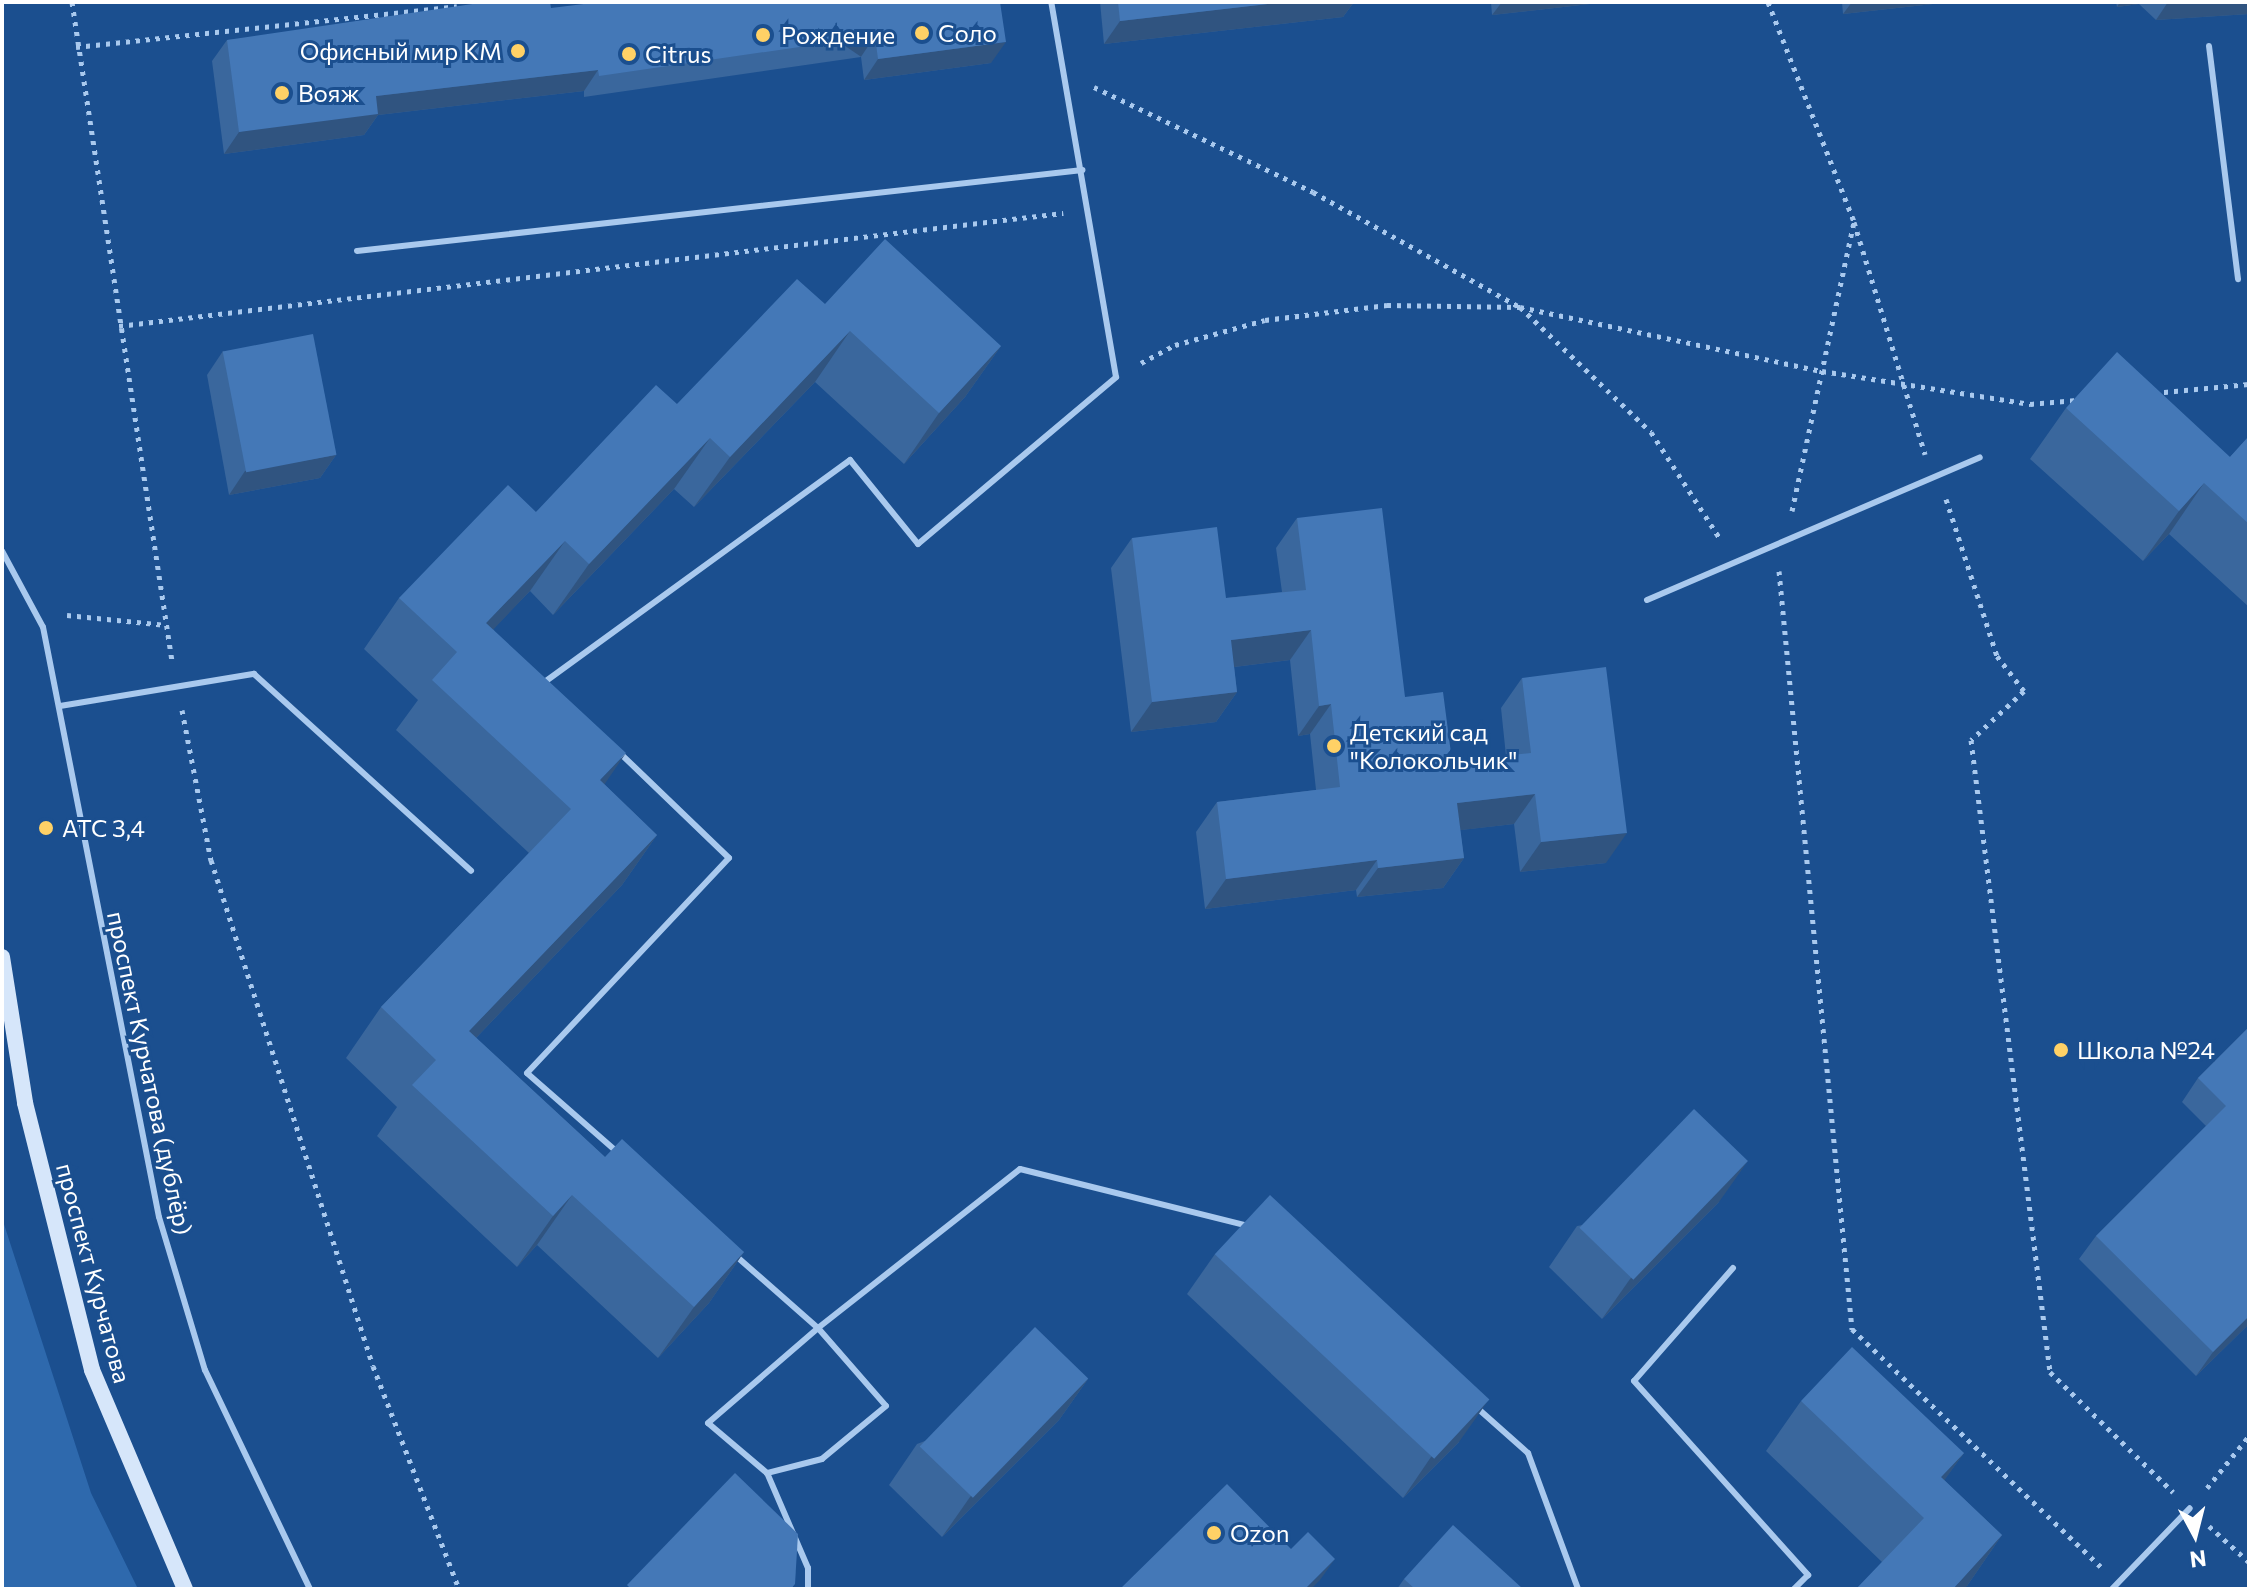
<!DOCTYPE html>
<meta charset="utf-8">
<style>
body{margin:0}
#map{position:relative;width:2251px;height:1591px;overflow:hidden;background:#1b4f8f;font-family:Commissioner,sans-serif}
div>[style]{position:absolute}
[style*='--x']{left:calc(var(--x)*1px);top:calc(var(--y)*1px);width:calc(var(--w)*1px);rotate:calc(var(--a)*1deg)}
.green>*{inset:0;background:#2e69ad}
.path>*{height:5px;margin-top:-2.5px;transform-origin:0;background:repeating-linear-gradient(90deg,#a9c9ee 0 4px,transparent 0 10px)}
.lane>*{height:6px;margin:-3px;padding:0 3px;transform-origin:3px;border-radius:3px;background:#a9c9ee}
.secondary>*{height:16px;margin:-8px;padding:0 8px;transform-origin:8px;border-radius:8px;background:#d6e6fa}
.wall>*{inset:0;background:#3a679d}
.shaded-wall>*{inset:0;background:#305480;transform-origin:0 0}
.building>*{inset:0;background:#4478b7;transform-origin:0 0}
.dots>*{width:22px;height:22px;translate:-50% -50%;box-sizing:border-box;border:4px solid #1b4f8f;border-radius:50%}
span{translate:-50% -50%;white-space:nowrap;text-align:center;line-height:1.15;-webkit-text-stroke:6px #1b4f8f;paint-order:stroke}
.poi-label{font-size:24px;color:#fff}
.left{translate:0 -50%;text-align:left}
.right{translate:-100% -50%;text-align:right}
.street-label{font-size:24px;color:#fff}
.frame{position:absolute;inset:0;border:4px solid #fff;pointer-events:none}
.north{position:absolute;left:2155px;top:1495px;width:80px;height:80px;-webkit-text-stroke:6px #1b4f8f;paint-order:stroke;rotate:173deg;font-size:22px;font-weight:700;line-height:32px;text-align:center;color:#fff}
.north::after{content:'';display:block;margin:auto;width:28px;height:36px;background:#fff;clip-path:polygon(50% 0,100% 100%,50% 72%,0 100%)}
</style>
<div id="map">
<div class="green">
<div style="clip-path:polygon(2px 1218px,91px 1493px,138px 1589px,2px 1589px)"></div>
</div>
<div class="path">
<div style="--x:72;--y:2;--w:667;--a:81.37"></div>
<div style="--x:1768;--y:2;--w:236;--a:68.6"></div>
<div style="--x:1854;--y:222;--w:243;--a:73"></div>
<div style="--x:76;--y:47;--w:383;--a:-6.1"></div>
<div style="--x:1094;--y:87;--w:243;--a:25.6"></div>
<div style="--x:1313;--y:192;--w:237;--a:29.1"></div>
<div style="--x:1520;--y:307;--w:181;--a:43.7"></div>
<div style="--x:1651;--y:432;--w:129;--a:57.1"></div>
<div style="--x:119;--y:326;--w:951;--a:-6.83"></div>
<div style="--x:1141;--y:363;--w:38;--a:-28"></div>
<div style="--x:1175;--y:345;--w:93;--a:-15.5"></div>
<div style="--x:1265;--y:320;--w:123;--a:-7"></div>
<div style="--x:1387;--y:305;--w:133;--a:0.9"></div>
<div style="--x:1520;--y:307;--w:309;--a:12"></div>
<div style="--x:1822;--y:371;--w:211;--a:9"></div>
<div style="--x:2030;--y:404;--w:47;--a:-4.9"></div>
<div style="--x:2154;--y:393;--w:95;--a:-5.4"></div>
<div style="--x:1946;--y:499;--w:165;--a:72"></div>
<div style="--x:1997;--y:656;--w:44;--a:52.4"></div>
<div style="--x:2024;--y:691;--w:72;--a:137.2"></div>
<div style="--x:1971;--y:740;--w:637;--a:82.87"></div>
<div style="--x:2050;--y:1372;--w:172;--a:44.3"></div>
<div style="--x:1792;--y:511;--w:295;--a:-77.9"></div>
<div style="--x:1779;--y:571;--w:762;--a:84.5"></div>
<div style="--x:1852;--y:1329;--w:344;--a:43.7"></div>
<div style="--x:67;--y:615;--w:100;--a:5.8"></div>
<div style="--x:182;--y:710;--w:153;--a:79.1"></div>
<div style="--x:211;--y:860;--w:531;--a:72.25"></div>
<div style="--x:373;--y:1366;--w:239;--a:68.9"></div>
<div style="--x:2207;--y:1488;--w:67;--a:-51.1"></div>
<div style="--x:2209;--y:1526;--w:54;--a:42"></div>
</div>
<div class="lane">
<div style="--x:2209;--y:46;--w:235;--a:82.9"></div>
<div style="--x:357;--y:251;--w:730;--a:-6.37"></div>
<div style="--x:2;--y:551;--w:86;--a:61.7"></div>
<div style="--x:43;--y:627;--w:601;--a:78.88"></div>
<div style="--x:159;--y:1217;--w:160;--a:73.3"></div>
<div style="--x:205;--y:1370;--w:243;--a:64.4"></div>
<div style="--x:1647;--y:600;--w:362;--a:-23.2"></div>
<div style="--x:546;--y:681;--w:376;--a:-36"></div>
<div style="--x:850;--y:460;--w:108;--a:51"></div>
<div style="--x:918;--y:544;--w:259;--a:-40.1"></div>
<div style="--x:1116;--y:377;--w:381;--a:-99.8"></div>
<div style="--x:60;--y:706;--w:197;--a:-9.4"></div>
<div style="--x:254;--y:674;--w:293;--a:42.2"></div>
<div style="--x:616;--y:1151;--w:118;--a:-138.8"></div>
<div style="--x:527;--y:1073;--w:295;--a:-46.8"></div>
<div style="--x:729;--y:858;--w:151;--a:-136.1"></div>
<div style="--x:736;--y:1256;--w:109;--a:41.3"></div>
<div style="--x:818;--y:1328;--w:103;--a:48.9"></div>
<div style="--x:886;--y:1406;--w:83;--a:140.4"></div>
<div style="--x:822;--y:1459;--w:57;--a:165.7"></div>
<div style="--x:1733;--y:1268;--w:150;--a:131.2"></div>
<div style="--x:1634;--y:1381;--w:261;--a:48.1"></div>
<div style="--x:1808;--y:1575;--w:20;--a:135"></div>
<div style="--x:1475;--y:1406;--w:71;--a:41.6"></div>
<div style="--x:1528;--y:1453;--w:145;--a:69.8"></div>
<div style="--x:808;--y:1589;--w:21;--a:-90"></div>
<div style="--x:808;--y:1568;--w:103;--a:-113.3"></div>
<div style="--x:767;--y:1473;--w:77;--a:-139.7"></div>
<div style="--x:708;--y:1423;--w:145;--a:-40.8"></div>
<div style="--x:818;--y:1328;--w:257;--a:-38.2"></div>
<div style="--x:1020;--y:1169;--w:236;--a:14"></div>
<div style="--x:2112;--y:1589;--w:112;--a:-46.1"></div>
</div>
<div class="secondary">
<div style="--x:2;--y:957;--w:148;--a:81"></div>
<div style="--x:25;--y:1103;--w:275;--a:75.9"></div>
<div style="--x:92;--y:1370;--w:238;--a:67"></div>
</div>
<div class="wall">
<div style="clip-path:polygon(1000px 2px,991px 63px,864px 80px,861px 57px,584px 97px,584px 91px,378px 115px,364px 135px,224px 154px,212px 61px,227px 40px,551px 8px)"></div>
<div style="clip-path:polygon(1100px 2px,1354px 2px,1343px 17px,1104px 44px)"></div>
<div style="clip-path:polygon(1491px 2px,1607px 2px,1492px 15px)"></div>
<div style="clip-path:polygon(1842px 2px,1951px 2px,1843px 14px)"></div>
<div style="clip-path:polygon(2116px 2px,2249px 2px,2249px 14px,2156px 20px,2139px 4px,2117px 7px)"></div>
<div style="clip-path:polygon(825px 304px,1001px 346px,965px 397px,904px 464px,815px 382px,694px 507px,674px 489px,553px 615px,530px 591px,493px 629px,604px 784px,657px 835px,622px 885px,476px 1038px,605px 1157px,744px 1252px,709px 1303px,658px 1358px,537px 1245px,517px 1267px,377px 1136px,397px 1107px,346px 1058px,381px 1007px,529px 853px,396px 730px,418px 700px,364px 649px,399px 598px,536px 512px,677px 404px)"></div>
<div style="clip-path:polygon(223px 351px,336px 455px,320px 478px,229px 495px,207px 375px)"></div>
<div style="clip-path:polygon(2066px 408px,2230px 457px,2249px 436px,2249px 607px,2169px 534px,2143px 561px,2030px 459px)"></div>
<div style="clip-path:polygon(1297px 518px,1405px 697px,1452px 761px,1506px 756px,1501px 708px,1522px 678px,1606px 863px,1520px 872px,1514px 824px,1460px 830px,1464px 858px,1443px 888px,1357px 897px,1356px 890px,1205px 909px,1196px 832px,1217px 802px,1316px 790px,1310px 734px,1298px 736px,1290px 660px,1234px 667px,1237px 692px,1216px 722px,1131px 732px,1111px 568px,1132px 538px,1226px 598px,1282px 592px,1276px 548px)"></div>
<div style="clip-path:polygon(2249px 1027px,2249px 1324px,2196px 1376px,2079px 1259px,2096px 1236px,2206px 1126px,2182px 1102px,2198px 1078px)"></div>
<div style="clip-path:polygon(1719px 1202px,1602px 1319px,1549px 1267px,1577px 1226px)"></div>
<div style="clip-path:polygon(1215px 1254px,1459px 1442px,1403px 1498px,1187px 1294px)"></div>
<div style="clip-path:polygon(1088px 1379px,1059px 1420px,942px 1537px,889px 1485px,917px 1444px)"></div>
<div style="clip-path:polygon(1801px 1401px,1964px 1453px,1944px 1480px,2002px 1535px,1967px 1586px,1882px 1562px,1766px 1451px)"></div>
<div style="clip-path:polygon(1404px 1579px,1523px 1589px,1397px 1589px)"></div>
</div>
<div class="shaded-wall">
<div style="clip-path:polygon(1285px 2px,1354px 2px,1343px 17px,1104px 44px,1120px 21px)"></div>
<div style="clip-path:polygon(1502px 2px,1607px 2px,1492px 15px)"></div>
<div style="clip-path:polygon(1852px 2px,1951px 2px,1843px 14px)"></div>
<div style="clip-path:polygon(2120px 2px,2140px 2px,2139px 4px,2117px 7px)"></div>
<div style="clip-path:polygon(2168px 2px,2249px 2px,2249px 14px,2156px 20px)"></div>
<div style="left:875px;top:36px;width:25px;height:279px;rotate:124deg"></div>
<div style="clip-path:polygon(1006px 42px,991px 63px,864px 80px,878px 59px)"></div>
<div style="clip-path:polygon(598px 70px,584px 91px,378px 115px,364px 135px,224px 154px,239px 132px,376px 96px)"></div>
<div style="clip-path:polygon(850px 331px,815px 382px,694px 507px,730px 457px)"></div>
<div style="clip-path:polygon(1001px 346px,965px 397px,904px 464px,939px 413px)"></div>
<div style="clip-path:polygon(710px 438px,674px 489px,553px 615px,589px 564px)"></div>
<div style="clip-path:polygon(336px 455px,320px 478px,229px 495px,245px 471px)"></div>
<div style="clip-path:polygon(2204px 483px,2169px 534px,2143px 561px,2179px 511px)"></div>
<div style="clip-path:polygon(565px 541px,530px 591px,451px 674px,486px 623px)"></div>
<div style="clip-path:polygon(1311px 630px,1290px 660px,1210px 670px,1231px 640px)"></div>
<div style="clip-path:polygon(1237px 692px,1216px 722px,1131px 732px,1152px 702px)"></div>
<div style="clip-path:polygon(1331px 704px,1310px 734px,1298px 736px,1319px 706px)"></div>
<div style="clip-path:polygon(626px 753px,591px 804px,600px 780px)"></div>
<div style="clip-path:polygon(1535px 794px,1514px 824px,1436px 833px,1457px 803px)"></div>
<div style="clip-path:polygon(1627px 833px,1606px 863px,1520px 872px,1541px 842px)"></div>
<div style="clip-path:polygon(657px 835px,622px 885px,434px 1082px,469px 1031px)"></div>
<div style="clip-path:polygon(1464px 858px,1443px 888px,1357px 897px,1378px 868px)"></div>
<div style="clip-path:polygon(1377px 860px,1356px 890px,1205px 909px,1226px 879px)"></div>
<div style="clip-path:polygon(1748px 1161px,1719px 1202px,1602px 1319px,1630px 1279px)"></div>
<div style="clip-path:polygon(572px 1195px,537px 1245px,517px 1267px,553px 1216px)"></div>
<div style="clip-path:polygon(744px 1252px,709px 1303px,658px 1358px,694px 1307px)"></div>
<div style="clip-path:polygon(2249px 1316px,2249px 1324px,2196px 1376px,2213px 1352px)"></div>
<div style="clip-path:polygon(1088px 1379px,1059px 1420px,942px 1537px,970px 1497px)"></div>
<div style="clip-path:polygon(1488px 1401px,1459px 1442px,1403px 1498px,1431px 1457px)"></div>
<div style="clip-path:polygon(1964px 1453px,1928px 1503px,1941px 1477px)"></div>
<div style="clip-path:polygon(2002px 1535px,1967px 1586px,1964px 1589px,1953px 1589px)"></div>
<div style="clip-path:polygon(1335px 1559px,1320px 1580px,1311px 1589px,1305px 1589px)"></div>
</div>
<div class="building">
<div style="clip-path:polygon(486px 2px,550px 2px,551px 8px,600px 2px,1000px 2px,1006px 42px,878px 59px,875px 36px,599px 76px,598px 70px,376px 96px,378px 114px,239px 132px,227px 40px)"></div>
<div style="clip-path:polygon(1118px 2px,1285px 2px,1120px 21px)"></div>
<div style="clip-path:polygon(885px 239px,1001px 346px,939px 413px,850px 331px,730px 457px,710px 438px,589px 564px,565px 541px,486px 623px,626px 753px,600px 780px,657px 835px,469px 1031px,605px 1157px,622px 1139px,744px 1252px,694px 1307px,572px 1195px,553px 1216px,412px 1085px,436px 1060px,381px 1007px,571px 809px,432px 680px,457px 652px,399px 598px,508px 485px,536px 512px,656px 385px,677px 404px,797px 279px,825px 304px)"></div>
<div style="left:313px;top:334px;width:123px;height:92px;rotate:79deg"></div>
<div style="clip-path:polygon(2117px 352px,2230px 457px,2249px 436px,2249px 524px,2204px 483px,2179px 511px,2066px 408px)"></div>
<div style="clip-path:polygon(1382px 508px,1405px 697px,1443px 692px,1452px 761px,1531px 753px,1522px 678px,1606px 667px,1627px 833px,1541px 842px,1535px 794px,1457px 803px,1464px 858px,1378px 868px,1377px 860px,1226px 879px,1217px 802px,1340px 787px,1331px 704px,1319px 706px,1311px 630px,1231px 640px,1237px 692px,1152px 702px,1132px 538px,1217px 527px,1226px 598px,1306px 590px,1297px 518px)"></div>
<div style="clip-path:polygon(2249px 1027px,2249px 1316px,2213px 1352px,2096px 1236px,2226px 1106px,2198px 1078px)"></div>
<div style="left:1694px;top:1109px;width:75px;height:165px;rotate:44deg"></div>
<div style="left:1270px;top:1195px;width:300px;height:81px;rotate:43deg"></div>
<div style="left:1035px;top:1327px;width:74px;height:166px;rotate:44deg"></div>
<div style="clip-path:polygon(1852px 1347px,1964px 1453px,1941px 1477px,2002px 1535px,1953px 1589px,1856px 1589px,1924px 1518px,1801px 1401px)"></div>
<div style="clip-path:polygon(735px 1473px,798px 1534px,795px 1584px,791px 1589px,631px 1589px,627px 1585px)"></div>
<div style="clip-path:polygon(1227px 1484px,1291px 1549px,1308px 1532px,1335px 1559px,1305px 1589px,1211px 1589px,1209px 1587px,1207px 1589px,1120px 1589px)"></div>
<div style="clip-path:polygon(1453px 1525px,1523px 1589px,1415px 1589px,1404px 1579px)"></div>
</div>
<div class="dots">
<div style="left:922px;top:33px;background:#ffd166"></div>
<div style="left:763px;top:35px;background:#ffd166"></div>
<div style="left:518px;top:51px;background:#ffd166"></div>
<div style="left:629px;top:54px;background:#ffd166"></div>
<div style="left:282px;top:93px;background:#ffd166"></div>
<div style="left:1334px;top:746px;background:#ffd166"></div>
<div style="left:46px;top:828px;background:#ffd166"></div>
<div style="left:2061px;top:1050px;background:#ffd166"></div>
<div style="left:1214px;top:1533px;background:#ffd166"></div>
</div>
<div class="poi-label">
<span class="left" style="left:938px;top:33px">Соло</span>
<span class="left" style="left:781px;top:35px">Рождение</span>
<span class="right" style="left:502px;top:51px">Офисный мир КМ</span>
<span class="left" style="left:645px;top:54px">Citrus</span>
<span class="left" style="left:298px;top:93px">Вояж</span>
<span class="left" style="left:1350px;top:746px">Детский сад<br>"Колокольчик"</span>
<span class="left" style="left:62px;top:828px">АТС 3,4</span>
<span class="left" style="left:2077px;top:1050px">Школа №24</span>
<span class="left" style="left:1230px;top:1533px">Ozon</span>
</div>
<div class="street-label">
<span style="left:150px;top:1073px;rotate:78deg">проспект Курчатова (дублёр)</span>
<span style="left:94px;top:1273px;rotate:75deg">проспект Курчатова</span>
</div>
<div class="frame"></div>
<div class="north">N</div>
</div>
